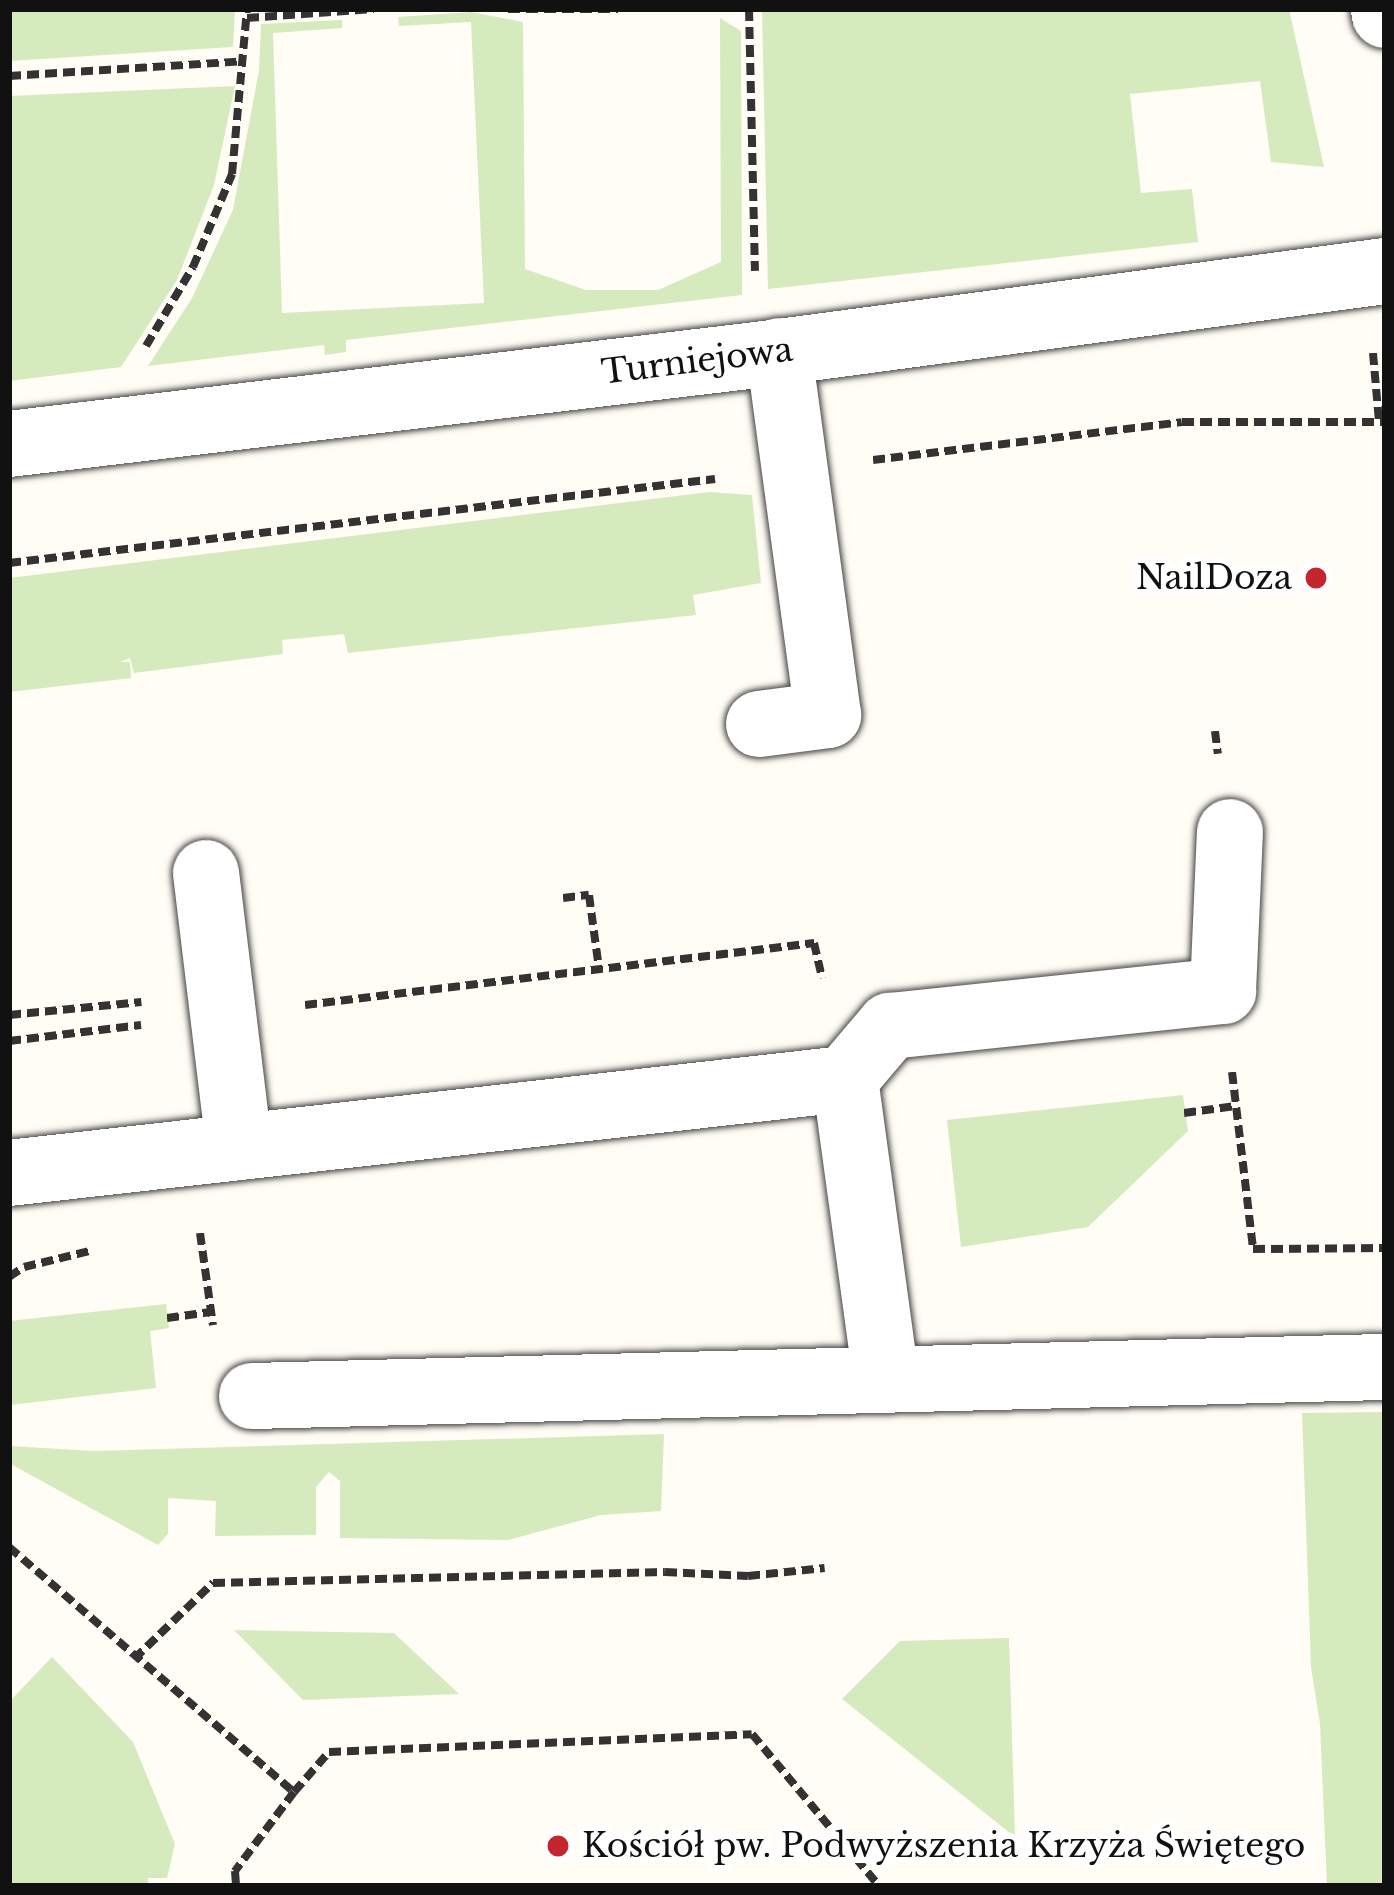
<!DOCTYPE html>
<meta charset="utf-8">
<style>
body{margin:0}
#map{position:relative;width:1394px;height:1895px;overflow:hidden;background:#fffdf5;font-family:"Libre Baskerville",serif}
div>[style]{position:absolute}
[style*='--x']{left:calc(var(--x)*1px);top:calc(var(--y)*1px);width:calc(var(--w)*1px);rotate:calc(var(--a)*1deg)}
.green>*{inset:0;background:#d5ebbd}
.path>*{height:8px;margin-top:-4px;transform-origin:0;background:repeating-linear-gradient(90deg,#333 0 12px,transparent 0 18px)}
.roads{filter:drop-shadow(0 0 3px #444) drop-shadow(0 0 3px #444)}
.street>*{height:66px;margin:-33px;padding:0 33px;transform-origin:33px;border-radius:33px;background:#fff}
.dots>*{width:33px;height:33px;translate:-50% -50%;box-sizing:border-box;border:6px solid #fff;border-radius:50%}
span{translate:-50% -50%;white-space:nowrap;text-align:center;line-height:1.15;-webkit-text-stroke:12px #fff;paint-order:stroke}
.street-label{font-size:33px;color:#111}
.poi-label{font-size:33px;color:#111}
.right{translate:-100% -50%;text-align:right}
.left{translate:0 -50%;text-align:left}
.frame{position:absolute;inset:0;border:12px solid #111;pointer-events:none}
</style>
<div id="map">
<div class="green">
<div style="clip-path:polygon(9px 9px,235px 9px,233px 47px,9px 61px)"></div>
<div style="clip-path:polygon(762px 9px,1289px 9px,1324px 167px,1271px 162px,1260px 81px,1130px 94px,1141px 193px,1192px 189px,1198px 242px,768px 289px)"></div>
<div style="clip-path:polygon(471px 12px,523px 22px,525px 269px,586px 290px,658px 290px,721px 262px,720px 18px,741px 31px,742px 295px,346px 340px,346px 352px,325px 355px,324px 345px,148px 366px,192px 298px,233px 210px,259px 70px,261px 24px,342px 20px,342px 28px,273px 33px,282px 313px,484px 303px,471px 22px,399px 26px,398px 17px)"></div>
<div style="clip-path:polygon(235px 86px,214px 185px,177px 280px,121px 367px,9px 381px,9px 96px)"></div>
<div style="clip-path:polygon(709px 492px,752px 495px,761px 583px,693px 595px,696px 615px,348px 653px,344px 634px,282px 640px,283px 654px,134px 673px,130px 658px,120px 662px,130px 662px,131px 678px,9px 692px,9px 578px)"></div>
<div style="clip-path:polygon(1183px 1095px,1188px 1131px,1088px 1227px,961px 1247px,947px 1120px)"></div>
<div style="clip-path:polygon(166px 1304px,169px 1328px,150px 1331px,156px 1388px,9px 1405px,9px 1321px)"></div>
<div style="clip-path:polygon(1385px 1412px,1385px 1886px,1327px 1886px,1320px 1724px,1311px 1667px,1302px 1413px)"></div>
<div style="clip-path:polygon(664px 1434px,661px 1511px,601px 1515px,508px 1540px,340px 1538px,340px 1481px,329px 1472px,316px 1487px,316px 1535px,215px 1536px,216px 1501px,168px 1498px,168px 1534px,158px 1545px,9px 1463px,9px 1446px,93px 1451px)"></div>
<div style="clip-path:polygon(234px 1630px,394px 1633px,459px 1694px,303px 1700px)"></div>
<div style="clip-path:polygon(1009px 1638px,1015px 1837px,842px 1699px,900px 1641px)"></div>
<div style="clip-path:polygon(52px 1657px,133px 1742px,175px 1844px,167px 1878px,148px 1878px,148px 1886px,9px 1886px,9px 1702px)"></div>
</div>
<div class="path">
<div style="--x:508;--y:9;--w:110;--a:0"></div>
<div style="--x:749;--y:9;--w:262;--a:88.7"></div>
<div style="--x:247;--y:18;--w:127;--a:-4.1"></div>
<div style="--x:9;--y:76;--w:237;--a:-3.6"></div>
<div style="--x:146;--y:346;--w:92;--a:-59.3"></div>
<div style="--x:193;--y:267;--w:101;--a:-67.2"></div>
<div style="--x:232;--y:174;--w:166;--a:-84.8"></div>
<div style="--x:1373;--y:353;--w:68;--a:85"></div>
<div style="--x:873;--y:460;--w:311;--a:-7"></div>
<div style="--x:1182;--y:422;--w:203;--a:0"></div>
<div style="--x:9;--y:563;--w:711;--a:-6.79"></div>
<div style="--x:1215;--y:731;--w:23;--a:83"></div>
<div style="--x:563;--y:898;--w:26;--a:-7"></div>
<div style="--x:589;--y:895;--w:75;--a:82.3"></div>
<div style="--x:305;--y:1005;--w:513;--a:-6.94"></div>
<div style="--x:814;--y:943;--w:36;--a:77"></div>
<div style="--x:9;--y:1015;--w:133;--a:-5.6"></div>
<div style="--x:9;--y:1041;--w:133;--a:-6.9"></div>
<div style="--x:1232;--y:1072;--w:178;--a:83.2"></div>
<div style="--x:1253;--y:1249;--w:132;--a:-0.4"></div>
<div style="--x:1184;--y:1113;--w:52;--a:-7.7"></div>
<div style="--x:200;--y:1233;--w:93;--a:82"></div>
<div style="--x:9;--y:1277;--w:18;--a:-34"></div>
<div style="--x:24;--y:1267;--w:67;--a:-13.8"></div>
<div style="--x:167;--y:1318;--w:44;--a:-7.8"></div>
<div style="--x:9;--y:1547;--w:376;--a:40.7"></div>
<div style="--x:294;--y:1792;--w:99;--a:126.8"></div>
<div style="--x:235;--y:1871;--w:15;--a:86"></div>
<div style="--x:134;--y:1659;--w:110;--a:-43.9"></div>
<div style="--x:213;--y:1583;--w:452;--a:-1.4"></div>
<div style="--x:665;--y:1572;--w:83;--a:2.8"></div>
<div style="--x:748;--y:1576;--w:77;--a:-5.9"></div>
<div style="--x:294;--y:1792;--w:53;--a:-48.8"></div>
<div style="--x:329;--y:1752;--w:423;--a:-2.4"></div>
<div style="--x:752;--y:1734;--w:198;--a:50.1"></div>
</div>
<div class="roads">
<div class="street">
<div style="--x:1384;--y:9;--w:6;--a:81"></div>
<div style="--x:9;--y:444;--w:753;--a:-6.79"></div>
<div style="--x:757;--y:355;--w:634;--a:-7.62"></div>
<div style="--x:759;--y:724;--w:70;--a:-7.4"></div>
<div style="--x:828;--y:715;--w:367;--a:-97.7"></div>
<div style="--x:206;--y:873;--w:276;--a:83.1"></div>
<div style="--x:845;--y:1079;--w:303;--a:82.2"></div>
<div style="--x:9;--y:1173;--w:841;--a:-6.42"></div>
<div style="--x:845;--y:1079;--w:70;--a:-49.7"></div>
<div style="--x:890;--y:1026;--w:335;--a:-6"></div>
<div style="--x:1223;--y:991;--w:159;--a:-87.5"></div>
<div style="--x:252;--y:1396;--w:1133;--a:-1.47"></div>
</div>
</div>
<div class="dots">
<div style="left:1316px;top:578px;background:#c4262e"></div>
<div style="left:558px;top:1846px;background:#c4262e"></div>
</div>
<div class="street-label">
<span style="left:697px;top:361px;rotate:-7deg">Turniejowa</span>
</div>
<div class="poi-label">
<span class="right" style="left:1292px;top:578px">NailDoza</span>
<span class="left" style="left:582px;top:1846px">Kościół pw. Podwyższenia Krzyża Świętego</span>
</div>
<div class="frame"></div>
</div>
